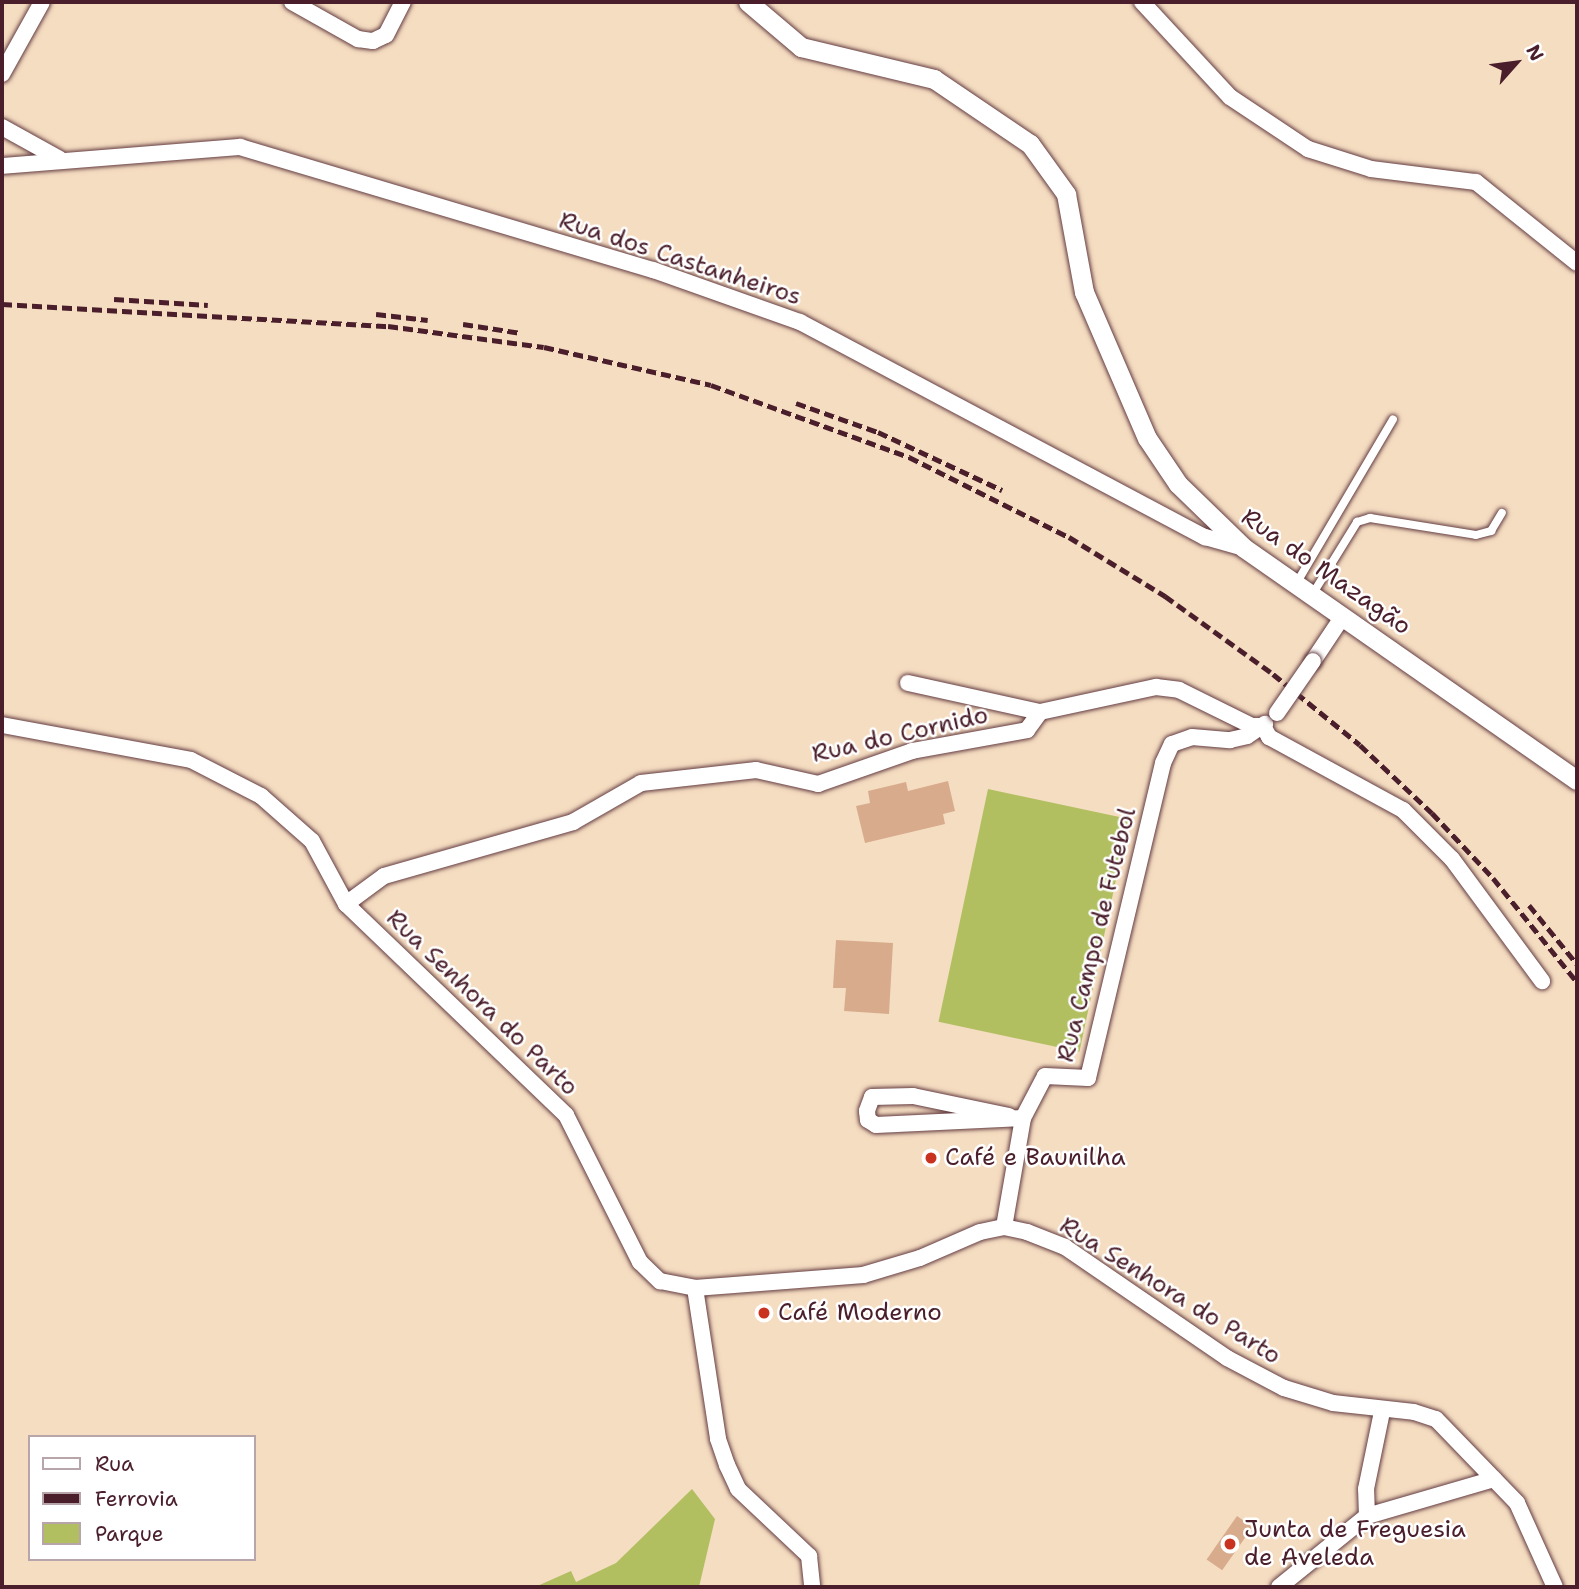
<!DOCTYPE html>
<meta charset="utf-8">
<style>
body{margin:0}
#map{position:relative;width:1579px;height:1589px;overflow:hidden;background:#f5ddc1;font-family:"Shantell Sans",sans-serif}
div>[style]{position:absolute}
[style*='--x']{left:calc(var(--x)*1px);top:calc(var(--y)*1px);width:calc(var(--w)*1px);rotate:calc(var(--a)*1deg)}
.green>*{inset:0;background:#b1bf61;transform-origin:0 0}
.building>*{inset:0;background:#d8ab8c;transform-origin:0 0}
.roads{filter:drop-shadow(0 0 2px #643c42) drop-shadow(0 0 2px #643c42)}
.service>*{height:8px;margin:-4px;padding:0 4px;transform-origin:4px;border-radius:4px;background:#fff}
.minor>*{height:16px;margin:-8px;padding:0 8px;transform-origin:8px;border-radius:8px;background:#fff}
.tertiary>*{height:19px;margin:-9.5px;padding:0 9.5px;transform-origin:9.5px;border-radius:9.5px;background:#fff}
.rail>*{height:5px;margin-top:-2.5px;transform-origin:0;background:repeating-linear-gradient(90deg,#4a1f2b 0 10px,transparent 0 15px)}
.bridges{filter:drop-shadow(0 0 2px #643c42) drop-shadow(0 0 2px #643c42)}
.minor-bridge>*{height:16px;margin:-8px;padding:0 8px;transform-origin:8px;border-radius:8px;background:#fff}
.dots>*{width:19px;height:19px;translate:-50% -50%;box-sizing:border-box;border:4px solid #fff;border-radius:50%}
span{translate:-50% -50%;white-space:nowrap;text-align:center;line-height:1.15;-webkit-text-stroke:5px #fff;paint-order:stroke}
.street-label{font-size:24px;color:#4a1f2b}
.poi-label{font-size:24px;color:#4a1f2b}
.left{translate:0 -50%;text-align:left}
.frame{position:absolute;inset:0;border:4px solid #4a1f2b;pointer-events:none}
.legend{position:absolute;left:28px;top:1435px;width:228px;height:126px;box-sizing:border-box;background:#fff;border:2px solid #b7a5aa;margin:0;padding:9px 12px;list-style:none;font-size:21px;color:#4a1f2b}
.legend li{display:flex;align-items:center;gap:14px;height:35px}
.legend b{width:35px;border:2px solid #b7a5aa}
.north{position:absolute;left:1481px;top:28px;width:70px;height:70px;-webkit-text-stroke:5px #fff;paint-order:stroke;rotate:62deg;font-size:19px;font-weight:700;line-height:28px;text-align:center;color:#4a1f2b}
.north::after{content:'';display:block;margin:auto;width:24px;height:32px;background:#4a1f2b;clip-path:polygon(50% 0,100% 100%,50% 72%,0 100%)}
</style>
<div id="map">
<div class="green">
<div style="left:988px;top:789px;width:144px;height:238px;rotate:12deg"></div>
<div style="clip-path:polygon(692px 1489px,715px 1519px,699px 1587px,535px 1587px,571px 1571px,576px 1582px,616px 1563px)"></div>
</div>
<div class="building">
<div style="clip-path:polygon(948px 781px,955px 811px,943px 814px,945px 824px,865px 843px,856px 806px,870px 803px,868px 791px,906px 782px,908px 791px)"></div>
<div style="clip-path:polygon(836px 940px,893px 943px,889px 1014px,844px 1011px,846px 988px,833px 988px)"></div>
<div style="left:1237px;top:1516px;width:19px;height:53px;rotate:35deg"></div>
</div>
<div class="roads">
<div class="service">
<div style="--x:1296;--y:584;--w:191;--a:-59.5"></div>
<div style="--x:1312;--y:595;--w:86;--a:-58.3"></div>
<div style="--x:1357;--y:522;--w:14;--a:-17"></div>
<div style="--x:1370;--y:518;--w:107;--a:9.1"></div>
<div style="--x:1476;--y:535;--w:16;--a:-15"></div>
<div style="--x:1491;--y:531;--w:21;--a:-59"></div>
</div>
<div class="minor">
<div style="--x:292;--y:2;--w:76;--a:29.3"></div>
<div style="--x:358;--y:39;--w:15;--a:8"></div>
<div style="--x:373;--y:41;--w:14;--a:-25"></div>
<div style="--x:386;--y:35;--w:37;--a:-63"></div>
<div style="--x:1142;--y:2;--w:129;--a:47.2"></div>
<div style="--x:1230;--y:97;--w:94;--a:33.7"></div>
<div style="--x:1308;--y:149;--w:66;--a:17.6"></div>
<div style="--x:1371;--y:169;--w:106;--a:7.1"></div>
<div style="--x:1476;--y:182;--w:129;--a:38.7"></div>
<div style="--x:2;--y:74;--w:82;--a:-60.9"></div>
<div style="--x:2;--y:127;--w:66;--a:28.9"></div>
<div style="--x:2;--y:166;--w:239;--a:-4.6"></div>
<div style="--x:240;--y:147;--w:431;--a:16.6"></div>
<div style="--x:653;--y:270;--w:156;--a:19.5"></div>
<div style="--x:800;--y:322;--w:459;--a:28"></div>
<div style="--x:1205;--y:537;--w:41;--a:15.8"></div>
<div style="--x:1313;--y:661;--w:54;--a:-56.3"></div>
<div style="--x:908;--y:683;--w:135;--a:12.4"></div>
<div style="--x:2;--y:725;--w:192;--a:10.5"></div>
<div style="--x:191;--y:760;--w:79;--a:27.2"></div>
<div style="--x:261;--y:796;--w:68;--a:41.4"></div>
<div style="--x:312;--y:841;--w:72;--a:61.6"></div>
<div style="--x:346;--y:904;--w:305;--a:43.8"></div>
<div style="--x:566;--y:1115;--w:165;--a:63.3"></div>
<div style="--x:640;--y:1262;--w:28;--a:44"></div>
<div style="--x:660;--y:1281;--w:36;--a:11"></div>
<div style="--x:695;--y:1288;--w:169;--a:-4.4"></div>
<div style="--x:863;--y:1275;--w:59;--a:-16.6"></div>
<div style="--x:920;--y:1258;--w:65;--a:-23.4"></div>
<div style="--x:980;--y:1232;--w:25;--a:-12"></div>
<div style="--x:1004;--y:1227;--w:24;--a:12"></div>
<div style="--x:1027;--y:1232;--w:41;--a:21.5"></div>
<div style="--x:1065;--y:1247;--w:196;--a:34.4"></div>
<div style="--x:1227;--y:1358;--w:64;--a:27.8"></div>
<div style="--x:1284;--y:1388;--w:51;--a:17"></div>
<div style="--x:1333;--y:1403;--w:81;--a:6.3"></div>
<div style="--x:1414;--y:1412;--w:23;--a:18"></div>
<div style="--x:1436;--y:1419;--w:117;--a:46"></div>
<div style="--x:1517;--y:1503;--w:92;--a:65.7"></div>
<div style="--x:1263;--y:726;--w:13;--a:61"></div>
<div style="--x:1269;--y:737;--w:153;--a:28.6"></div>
<div style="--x:1403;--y:810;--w:69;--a:45"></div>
<div style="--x:1452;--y:859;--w:152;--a:53.6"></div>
<div style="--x:346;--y:904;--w:47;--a:-36.4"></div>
<div style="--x:384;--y:876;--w:197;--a:-15.9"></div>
<div style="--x:573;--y:822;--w:78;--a:-29.8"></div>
<div style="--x:641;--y:783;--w:116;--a:-6.4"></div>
<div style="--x:756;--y:770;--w:64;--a:12.7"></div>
<div style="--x:818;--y:784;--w:100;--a:-19.3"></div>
<div style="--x:912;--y:751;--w:117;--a:-10.3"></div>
<div style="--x:1027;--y:730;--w:22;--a:-54"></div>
<div style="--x:1040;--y:712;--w:119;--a:-12.2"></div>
<div style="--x:1156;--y:687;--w:23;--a:7"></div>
<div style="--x:1179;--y:690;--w:81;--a:26.3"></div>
<div style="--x:1252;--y:726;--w:11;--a:0"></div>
<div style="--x:1009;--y:1116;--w:98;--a:-168.2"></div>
<div style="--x:913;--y:1096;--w:41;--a:178.6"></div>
<div style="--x:872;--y:1097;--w:15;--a:110"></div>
<div style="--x:867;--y:1111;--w:9;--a:84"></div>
<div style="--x:868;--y:1120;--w:9;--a:32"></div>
<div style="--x:876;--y:1125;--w:147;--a:-2.7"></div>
<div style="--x:1004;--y:1227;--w:111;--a:-80.1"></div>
<div style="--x:1023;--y:1118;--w:47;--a:-62.4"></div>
<div style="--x:1045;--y:1076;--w:43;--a:2.7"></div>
<div style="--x:1088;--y:1078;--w:324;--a:-76.6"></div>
<div style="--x:1163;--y:763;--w:21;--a:-65"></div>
<div style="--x:1172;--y:744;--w:21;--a:-19"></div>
<div style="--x:1192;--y:737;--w:38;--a:5"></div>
<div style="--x:1230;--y:740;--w:17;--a:-13"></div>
<div style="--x:1247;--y:736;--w:22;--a:-34"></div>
<div style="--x:695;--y:1288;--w:153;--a:81.3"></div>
<div style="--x:718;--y:1439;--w:28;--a:71"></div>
<div style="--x:727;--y:1465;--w:26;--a:65"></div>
<div style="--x:738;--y:1489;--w:98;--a:43.3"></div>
<div style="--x:809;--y:1556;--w:31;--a:84"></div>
<div style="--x:1367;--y:1516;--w:27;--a:-92"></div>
<div style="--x:1366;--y:1489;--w:79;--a:-78.3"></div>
<div style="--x:1279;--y:1587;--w:113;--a:-38.9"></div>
<div style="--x:1367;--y:1516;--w:132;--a:-16.2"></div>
</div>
<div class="tertiary">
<div style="--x:748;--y:2;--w:70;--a:40.3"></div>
<div style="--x:801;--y:47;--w:137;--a:13.5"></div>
<div style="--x:934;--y:79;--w:116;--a:34.1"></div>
<div style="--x:1030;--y:144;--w:62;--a:54.2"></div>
<div style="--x:1066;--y:194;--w:100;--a:79.6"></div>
<div style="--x:1084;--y:292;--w:159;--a:66.7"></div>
<div style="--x:1147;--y:438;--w:55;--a:56"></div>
<div style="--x:1178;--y:484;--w:92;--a:44.1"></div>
<div style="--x:1244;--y:548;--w:406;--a:34.9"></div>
</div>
</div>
<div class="rail">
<div style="--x:114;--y:299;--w:94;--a:3.7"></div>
<div style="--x:2;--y:304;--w:387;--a:3.3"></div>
<div style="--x:388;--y:326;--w:157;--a:7.7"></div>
<div style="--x:544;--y:347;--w:171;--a:12.8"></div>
<div style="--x:711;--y:385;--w:211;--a:20"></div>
<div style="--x:909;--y:457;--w:179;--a:26.6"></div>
<div style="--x:1069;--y:537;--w:113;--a:31.6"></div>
<div style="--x:1165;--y:596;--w:133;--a:35.8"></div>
<div style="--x:1273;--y:674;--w:112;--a:39.2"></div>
<div style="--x:1360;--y:745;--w:99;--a:43.4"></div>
<div style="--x:1432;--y:813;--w:89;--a:46.8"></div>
<div style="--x:1493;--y:878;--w:134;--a:51.1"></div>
<div style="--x:376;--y:314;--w:52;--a:6.6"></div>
<div style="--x:463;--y:324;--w:59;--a:8.8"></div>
<div style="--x:796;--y:403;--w:87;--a:19.5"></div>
<div style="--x:878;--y:432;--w:137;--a:25.1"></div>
<div style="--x:1529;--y:905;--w:76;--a:50.9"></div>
</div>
<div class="bridges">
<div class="minor-bridge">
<div style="--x:1277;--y:713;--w:63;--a:-55.3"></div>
</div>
</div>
<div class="dots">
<div style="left:931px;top:1158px;background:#c8321e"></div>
<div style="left:764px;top:1313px;background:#c8321e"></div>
<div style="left:1230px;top:1544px;background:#c8321e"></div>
</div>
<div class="street-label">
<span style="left:680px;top:259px;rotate:18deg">Rua dos Castanheiros</span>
<span style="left:1326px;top:572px;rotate:35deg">Rua do Mazagão</span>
<span style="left:900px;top:735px;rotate:-13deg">Rua do Cornido</span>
<span style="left:1097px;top:935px;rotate:-76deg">Rua Campo de Futebol</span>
<span style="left:482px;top:1003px;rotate:44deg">Rua Senhora do Parto</span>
<span style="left:1170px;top:1291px;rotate:32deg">Rua Senhora do Parto</span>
</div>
<div class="poi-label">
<span class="left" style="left:945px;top:1158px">Café e Baunilha</span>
<span class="left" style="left:778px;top:1313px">Café Moderno</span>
<span class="left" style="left:1244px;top:1544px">Junta de Freguesia<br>de Aveleda</span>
</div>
<div class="frame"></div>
<ul class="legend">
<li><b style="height:9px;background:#fff"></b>Rua</li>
<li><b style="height:9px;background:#4a1f2b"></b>Ferrovia</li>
<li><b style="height:19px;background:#b1bf61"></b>Parque</li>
</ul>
<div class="north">N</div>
</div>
